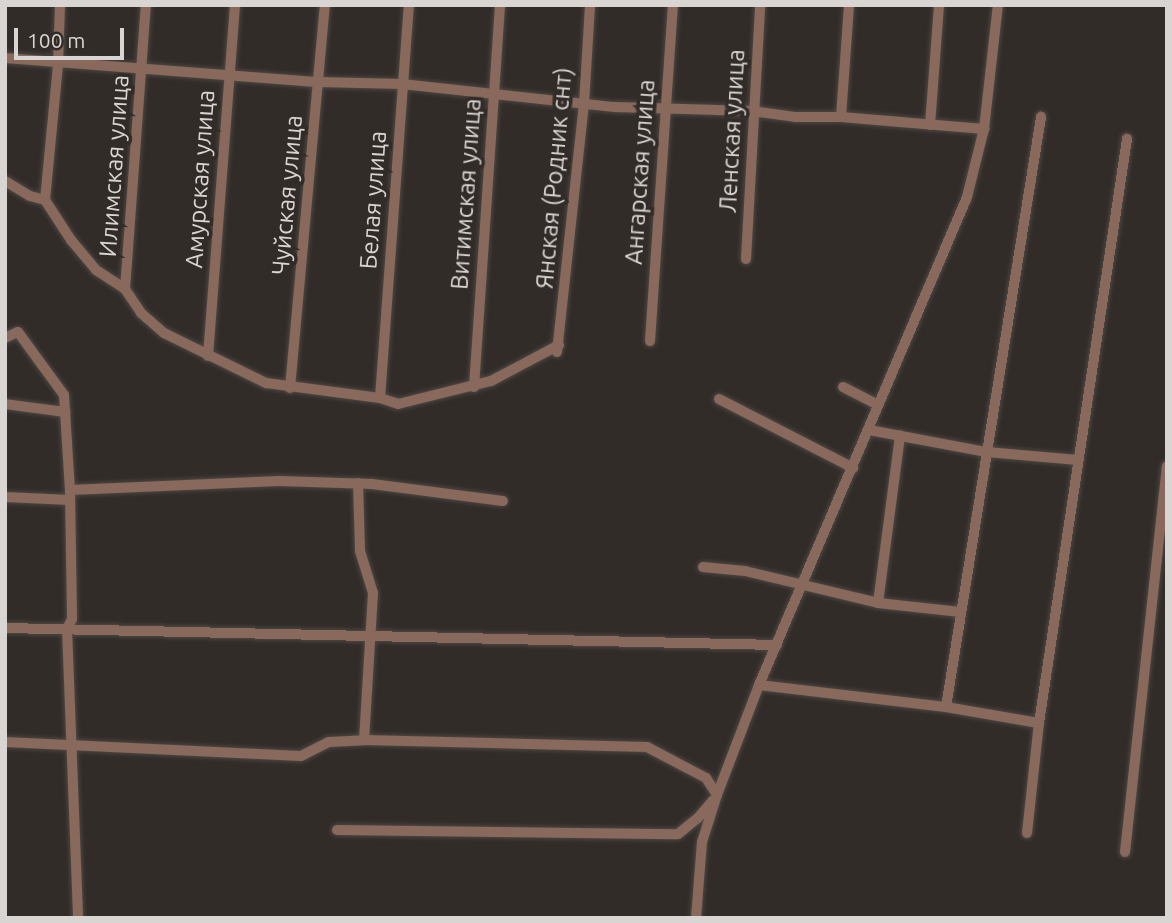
<!DOCTYPE html>
<meta charset="utf-8">
<style>
body{margin:0}
#map{position:relative;width:1172px;height:923px;overflow:hidden;background:#322c29;font-family:Ubuntu,sans-serif}
div>[style]{position:absolute}
[style*='--x']{left:calc(var(--x)*1px);top:calc(var(--y)*1px);width:calc(var(--w)*1px);rotate:calc(var(--a)*1deg)}
.roads{filter:drop-shadow(0 0 2px #4d4744) drop-shadow(0 0 2px #4d4744)}
.minor>*{height:10px;margin:-5px;padding:0 5px;transform-origin:5px;border-radius:5px;background:#88695b}
span{translate:-50% -50%;white-space:nowrap;text-align:center;line-height:1.15;-webkit-text-stroke:7px #322c29;paint-order:stroke}
.street-label{font-size:24px;color:#d9d5d3}
.frame{position:absolute;inset:0;border:7px solid #d9d5d3;pointer-events:none}
.scale{position:absolute;left:14px;top:28px;width:110px;height:32px;box-sizing:border-box;border:4px solid #d9d5d3;border-top:0;padding-left:9px;font-size:21px;line-height:24px;white-space:nowrap;color:#d9d5d3;-webkit-text-stroke:5px #322c29;paint-order:stroke}
</style>
<div id="map">
<div class="roads">
<div class="minor">
<div style="--x:5;--y:58;--w:315;--a:4.4"></div>
<div style="--x:319;--y:82;--w:83;--a:1.4"></div>
<div style="--x:402;--y:84;--w:214;--a:6.2"></div>
<div style="--x:615;--y:107;--w:137;--a:1.7"></div>
<div style="--x:752;--y:111;--w:43;--a:7.9"></div>
<div style="--x:795;--y:117;--w:46;--a:0"></div>
<div style="--x:841;--y:117;--w:144;--a:4.8"></div>
<div style="--x:841;--y:117;--w:112;--a:-85.9"></div>
<div style="--x:930;--y:125;--w:120;--a:-85.7"></div>
<div style="--x:5;--y:181;--w:29;--a:31"></div>
<div style="--x:30;--y:196;--w:16;--a:15"></div>
<div style="--x:45;--y:200;--w:48;--a:57"></div>
<div style="--x:71;--y:240;--w:39;--a:50"></div>
<div style="--x:96;--y:270;--w:35;--a:33"></div>
<div style="--x:125;--y:289;--w:29;--a:56"></div>
<div style="--x:141;--y:313;--w:30;--a:41"></div>
<div style="--x:164;--y:333;--w:114;--a:26.1"></div>
<div style="--x:266;--y:383;--w:115;--a:7.5"></div>
<div style="--x:380;--y:398;--w:19;--a:18"></div>
<div style="--x:398;--y:404;--w:96;--a:-13.9"></div>
<div style="--x:491;--y:381;--w:77;--a:-27.9"></div>
<div style="--x:45;--y:200;--w:136;--a:-84.5"></div>
<div style="--x:58;--y:65;--w:60;--a:-88.1"></div>
<div style="--x:746;--y:259;--w:254;--a:-86.8"></div>
<div style="--x:125;--y:289;--w:285;--a:-85.8"></div>
<div style="--x:5;--y:338;--w:14;--a:-25"></div>
<div style="--x:18;--y:332;--w:78;--a:53.9"></div>
<div style="--x:64;--y:395;--w:95;--a:86.4"></div>
<div style="--x:70;--y:490;--w:129;--a:89.1"></div>
<div style="--x:72;--y:619;--w:11;--a:117"></div>
<div style="--x:67;--y:629;--w:289;--a:87.8"></div>
<div style="--x:650;--y:341;--w:337;--a:-86.1"></div>
<div style="--x:557;--y:352;--w:249;--a:-83.8"></div>
<div style="--x:584;--y:104;--w:99;--a:-86.5"></div>
<div style="--x:208;--y:356;--w:352;--a:-85.6"></div>
<div style="--x:474;--y:387;--w:383;--a:-86.1"></div>
<div style="--x:843;--y:387;--w:39;--a:27"></div>
<div style="--x:290;--y:388;--w:385;--a:-84.8"></div>
<div style="--x:380;--y:398;--w:394;--a:-85.8"></div>
<div style="--x:719;--y:399;--w:151;--a:27.2"></div>
<div style="--x:5;--y:404;--w:61;--a:7.6"></div>
<div style="--x:869;--y:430;--w:120;--a:10.6"></div>
<div style="--x:987;--y:452;--w:91;--a:5"></div>
<div style="--x:358;--y:483;--w:68;--a:88.3"></div>
<div style="--x:360;--y:551;--w:44;--a:72.8"></div>
<div style="--x:373;--y:593;--w:147;--a:93.5"></div>
<div style="--x:70;--y:490;--w:209;--a:-2.5"></div>
<div style="--x:279;--y:481;--w:93;--a:1.8"></div>
<div style="--x:372;--y:484;--w:132;--a:7.4"></div>
<div style="--x:5;--y:497;--w:65;--a:2.6"></div>
<div style="--x:703;--y:567;--w:42;--a:5.4"></div>
<div style="--x:745;--y:571;--w:137;--a:13.5"></div>
<div style="--x:878;--y:603;--w:83;--a:6.2"></div>
<div style="--x:878;--y:603;--w:169;--a:-82.5"></div>
<div style="--x:5;--y:628;--w:772;--a:1.26"></div>
<div style="--x:759;--y:685;--w:188;--a:6.7"></div>
<div style="--x:946;--y:707;--w:94;--a:9.8"></div>
<div style="--x:946;--y:707;--w:598;--a:-80.85"></div>
<div style="--x:5;--y:742;--w:296;--a:2.7"></div>
<div style="--x:301;--y:756;--w:31;--a:-27"></div>
<div style="--x:329;--y:742;--w:35;--a:-3"></div>
<div style="--x:364;--y:740;--w:283;--a:1.4"></div>
<div style="--x:647;--y:747;--w:67;--a:27.7"></div>
<div style="--x:706;--y:778;--w:20;--a:57"></div>
<div style="--x:337;--y:830;--w:341;--a:0.7"></div>
<div style="--x:678;--y:834;--w:26;--a:-39"></div>
<div style="--x:698;--y:818;--w:23;--a:-50"></div>
<div style="--x:1027;--y:833;--w:111;--a:-83.8"></div>
<div style="--x:1039;--y:723;--w:591;--a:-81.43"></div>
<div style="--x:1125;--y:852;--w:388;--a:-83.8"></div>
<div style="--x:696;--y:918;--w:76;--a:-85.5"></div>
<div style="--x:702;--y:842;--w:49;--a:-72.3"></div>
<div style="--x:717;--y:795;--w:118;--a:-69.1"></div>
<div style="--x:759;--y:685;--w:530;--a:-66.91"></div>
<div style="--x:967;--y:197;--w:70;--a:-76"></div>
<div style="--x:984;--y:129;--w:125;--a:-83.6"></div>
</div>
</div>
<div class="street-label">
<span style="left:732px;top:131px;rotate:-87deg">Ленская улица</span>
<span style="left:114px;top:166px;rotate:-86deg">Илимская улица</span>
<span style="left:640px;top:172px;rotate:-86deg">Ангарская улица</span>
<span style="left:554px;top:178px;rotate:-85deg">Янская (Родник снт)</span>
<span style="left:200px;top:179px;rotate:-86deg">Амурская улица</span>
<span style="left:466px;top:194px;rotate:-86deg">Витимская улица</span>
<span style="left:287px;top:195px;rotate:-85deg">Чуйская улица</span>
<span style="left:373px;top:200px;rotate:-86deg">Белая улица</span>
</div>
<div class="frame"></div>
<div class="scale">100 m</div>
</div>
